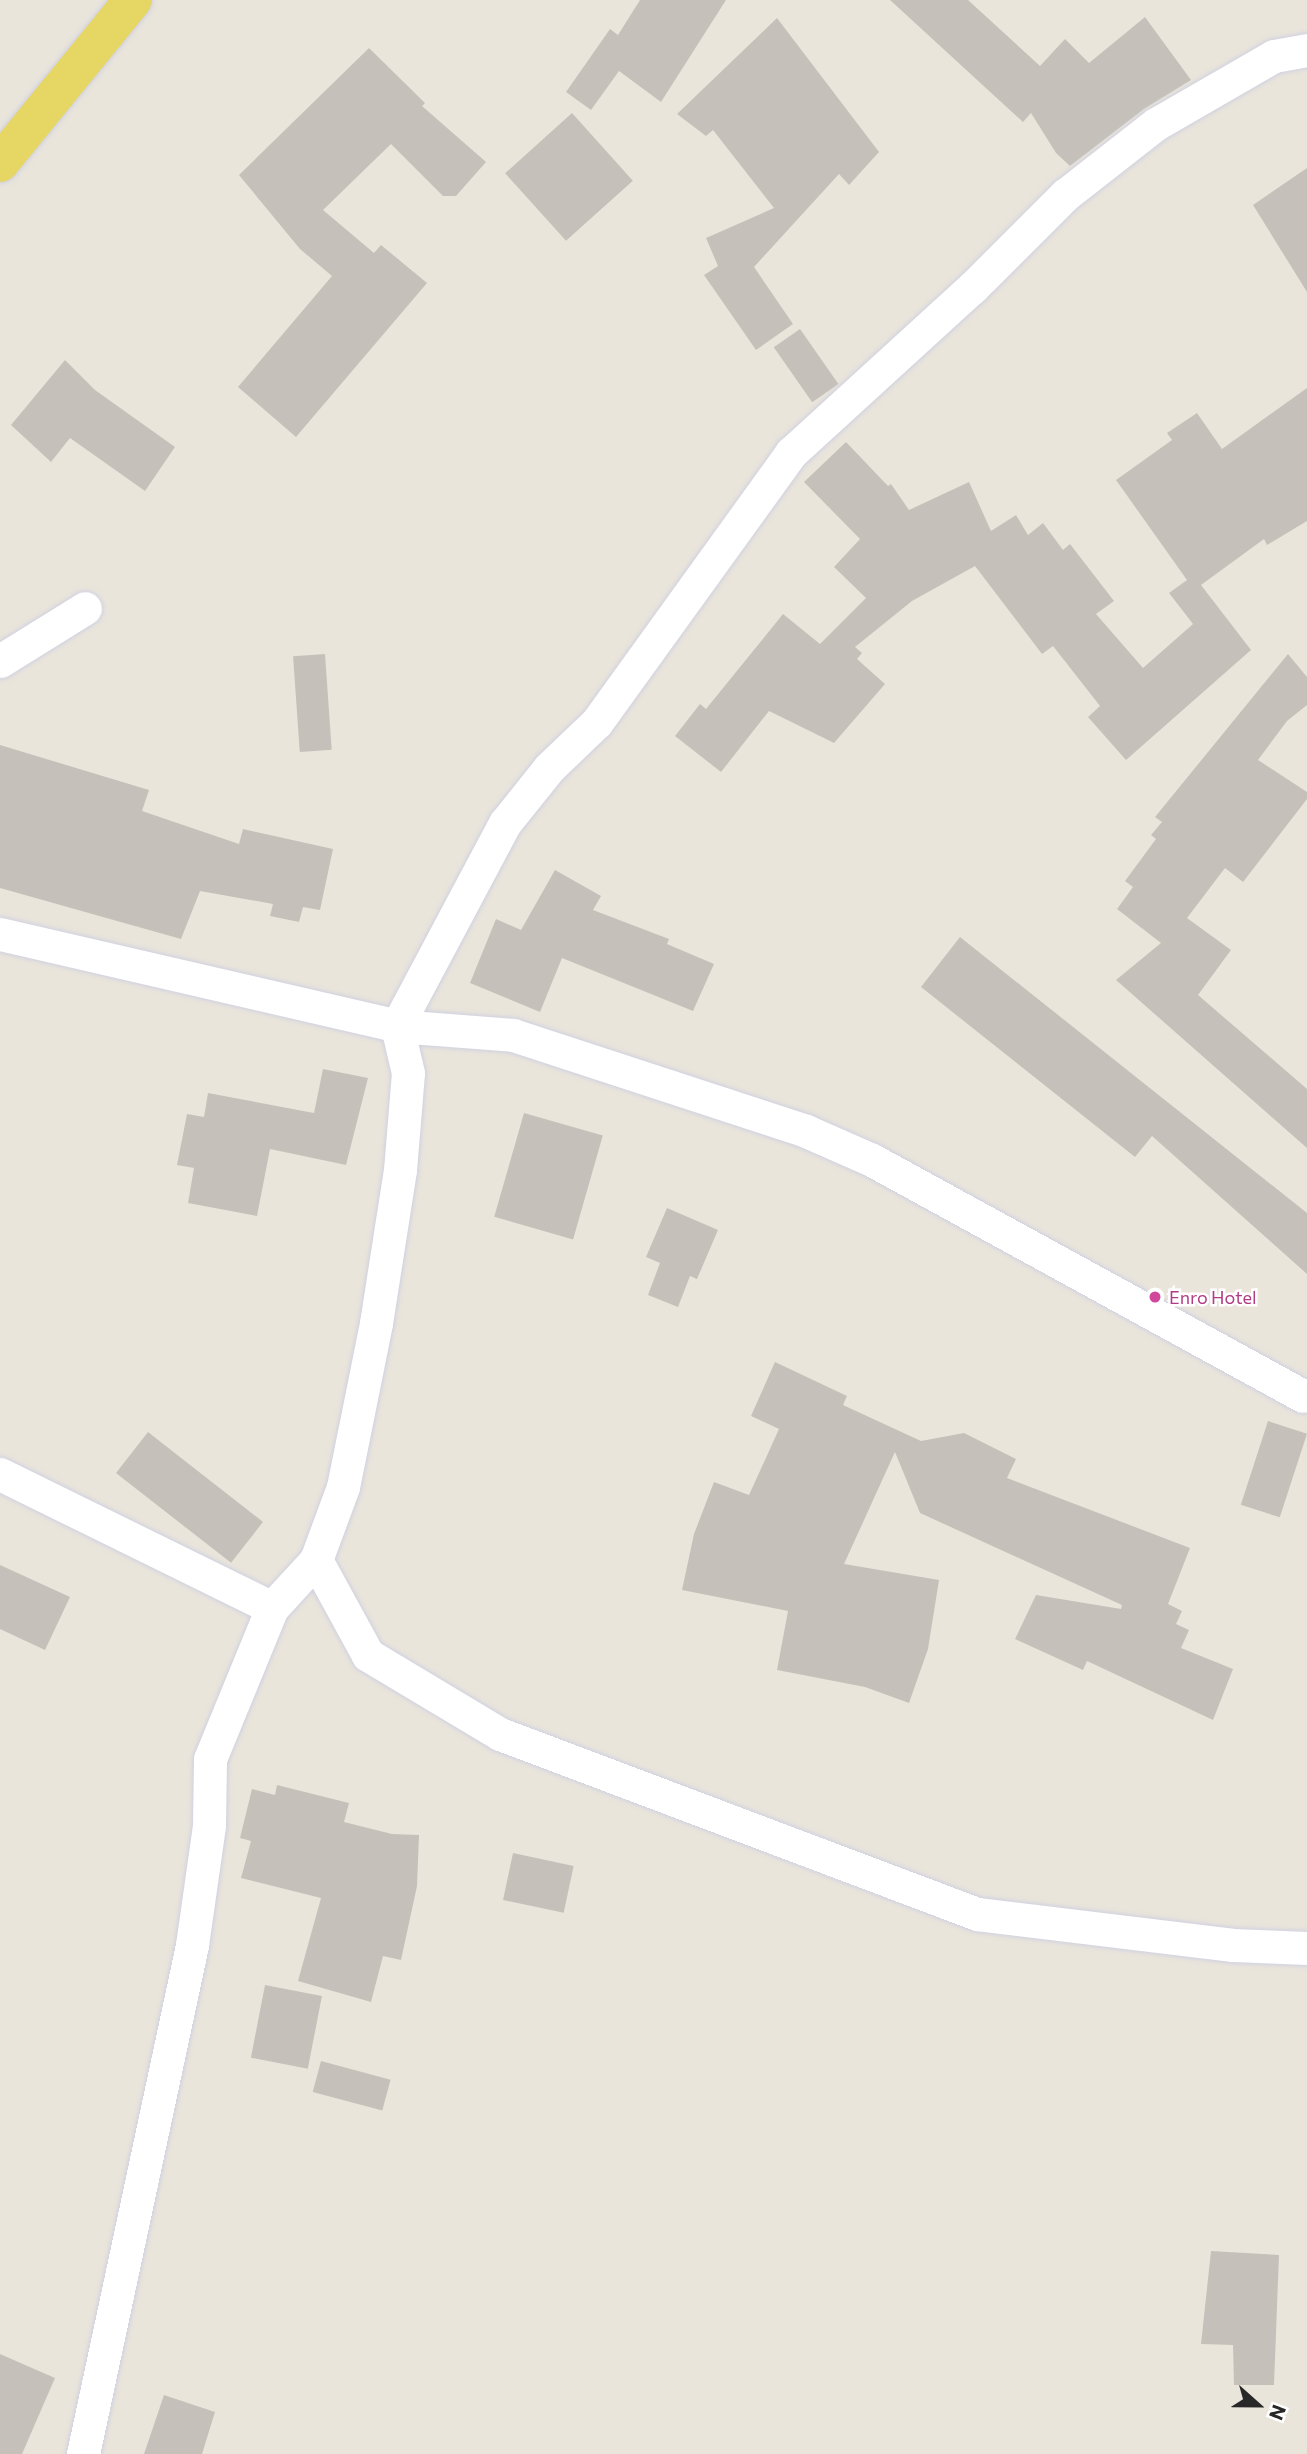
<!DOCTYPE html>
<style>
body{margin:0}
#map{position:relative;width:1307px;height:2454px;overflow:hidden;background:#eae5db;font-family:Commissioner,sans-serif}
div>[style]{position:absolute}
[style*='--x']{left:calc(var(--x)*1px);top:calc(var(--y)*1px);width:calc(var(--w)*1px);rotate:calc(var(--a)*1deg)}
.building>*{inset:0;background:#c5c1ba;transform-origin:0 0}
.roads{filter:drop-shadow(0 0 2px #d0d1e0) drop-shadow(0 0 2px #d0d1e0)}
.minor>*{height:33px;margin:-16.5px;padding:0 16.5px;transform-origin:16.5px;border-radius:16.5px;background:#fff}
.primary>*{height:38px;margin:-19px;padding:0 19px;transform-origin:19px;border-radius:19px;background:#e6d663}
.dots>*{width:19px;height:19px;translate:-50% -50%;box-sizing:border-box;border:4px solid #fff;border-radius:50%}
span{translate:-50% -50%;white-space:nowrap;text-align:center;line-height:1.15;-webkit-text-stroke:5px #fff;paint-order:stroke}
.hotel-label{font-size:18px;color:#b23c85}
.left{translate:0 -50%;text-align:left}
.north{position:absolute;left:1223px;top:2370px;width:70px;height:70px;-webkit-text-stroke:5px #fff;paint-order:stroke;rotate:111deg;font-size:19px;font-weight:700;line-height:28px;text-align:center;color:#282828}
.north::after{content:'';display:block;margin:auto;width:24px;height:32px;background:#282828;clip-path:polygon(50% 0,100% 100%,50% 72%,0 100%)}
</style>
<div id="map">
<div class="building">
<div style="clip-path:polygon(640px 0,726px 0,661px 102px,619px 71px,591px 110px,566px 92px,610px 29px,618px 35px)"></div>
<div style="clip-path:polygon(890px 0,968px 0,1040px 66px,1065px 39px,1089px 63px,1145px 17px,1191px 80px,1144px 109px,1070px 166px,1056px 153px,1031px 113px,1023px 122px)"></div>
<div style="clip-path:polygon(777px 18px,879px 152px,849px 185px,839px 174px,754px 267px,793px 324px,756px 350px,704px 275px,718px 266px,706px 238px,774px 208px,713px 130px,706px 136px,677px 114px)"></div>
<div style="clip-path:polygon(369px 48px,425px 103px,422px 106px,486px 162px,456px 196px,443px 196px,391px 144px,323px 210px,374px 253px,381px 245px,427px 283px,296px 437px,238px 387px,332px 276px,300px 249px,239px 175px)"></div>
<div style="left:572px;top:113px;width:91px;height:90px;rotate:48deg"></div>
<div style="clip-path:polygon(1307px 168px,1307px 292px,1253px 205px)"></div>
<div style="left:800px;top:329px;width:67px;height:32px;rotate:55deg"></div>
<div style="clip-path:polygon(65px 360px,95px 390px,175px 447px,145px 491px,70px 438px,51px 462px,11px 425px)"></div>
<div style="clip-path:polygon(1307px 388px,1307px 521px,1267px 545px,1264px 539px,1201px 585px,1251px 650px,1126px 760px,1088px 717px,1100px 706px,1053px 646px,1042px 654px,975px 566px,912px 601px,855px 647px,862px 653px,857px 659px,885px 684px,834px 743px,769px 711px,721px 772px,675px 736px,700px 704px,706px 709px,783px 614px,820px 644px,866px 598px,834px 567px,860px 539px,804px 482px,846px 442px,888px 486px,891px 484px,909px 510px,969px 482px,991px 531px,1016px 515px,1028px 535px,1043px 523px,1063px 550px,1070px 544px,1114px 601px,1096px 614px,1143px 668px,1193px 624px,1169px 593px,1187px 580px,1116px 480px,1172px 440px,1167px 433px,1197px 413px,1222px 449px)"></div>
<div style="left:325px;top:654px;width:96px;height:32px;rotate:86deg"></div>
<div style="clip-path:polygon(1288px 654px,1307px 677px,1307px 705px,1287px 721px,1258px 760px,1307px 792px,1307px 799px,1243px 882px,1225px 868px,1187px 918px,1231px 950px,1198px 995px,1307px 1089px,1307px 1148px,1116px 980px,1161px 943px,1117px 909px,1133px 887px,1125px 881px,1156px 839px,1151px 835px,1162px 822px,1155px 817px)"></div>
<div style="clip-path:polygon(0 745px,149px 790px,142px 811px,239px 844px,243px 829px,333px 849px,320px 910px,303px 907px,299px 922px,270px 916px,273px 904px,200px 891px,181px 939px,0 888px)"></div>
<div style="clip-path:polygon(555px 870px,601px 896px,593px 910px,669px 939px,667px 944px,714px 964px,693px 1011px,562px 958px,540px 1012px,470px 983px,496px 919px,521px 930px)"></div>
<div style="clip-path:polygon(960px 937px,1307px 1213px,1307px 1274px,1152px 1136px,1135px 1157px,921px 987px)"></div>
<div style="clip-path:polygon(323px 1069px,368px 1078px,346px 1165px,270px 1149px,257px 1216px,188px 1203px,194px 1168px,177px 1165px,187px 1114px,204px 1117px,208px 1093px,314px 1113px)"></div>
<div style="left:524px;top:1113px;width:82px;height:108px;rotate:16deg"></div>
<div style="clip-path:polygon(667px 1208px,718px 1230px,697px 1279px,690px 1276px,678px 1307px,648px 1295px,660px 1263px,646px 1257px)"></div>
<div style="clip-path:polygon(775px 1362px,847px 1396px,843px 1405px,921px 1441px,964px 1433px,1016px 1459px,1007px 1478px,1190px 1548px,1168px 1604px,1182px 1611px,1176px 1624px,1189px 1630px,1181px 1648px,1233px 1669px,1213px 1720px,1087px 1661px,1083px 1670px,1015px 1639px,1036px 1595px,1121px 1609px,1122px 1605px,920px 1513px,895px 1452px,844px 1564px,939px 1580px,928px 1649px,909px 1703px,865px 1687px,777px 1670px,788px 1611px,682px 1590px,694px 1534px,714px 1482px,749px 1495px,779px 1429px,751px 1416px)"></div>
<div style="left:1268px;top:1421px;width:41px;height:88px;rotate:18deg"></div>
<div style="left:148px;top:1432px;width:146px;height:52px;rotate:38deg"></div>
<div style="clip-path:polygon(0 1565px,70px 1597px,45px 1650px,0 1629px)"></div>
<div style="clip-path:polygon(277px 1785px,349px 1803px,344px 1822px,392px 1834px,419px 1835px,417px 1886px,401px 1960px,383px 1956px,371px 2002px,298px 1981px,321px 1898px,241px 1878px,251px 1841px,240px 1838px,252px 1789px,275px 1795px)"></div>
<div style="left:513px;top:1853px;width:62px;height:48px;rotate:12deg"></div>
<div style="left:265px;top:1985px;width:58px;height:74px;rotate:11deg"></div>
<div style="left:321px;top:2061px;width:72px;height:32px;rotate:15deg"></div>
<div style="clip-path:polygon(1211px 2251px,1279px 2255px,1274px 2385px,1234px 2385px,1233px 2345px,1201px 2344px)"></div>
<div style="clip-path:polygon(0 2354px,55px 2378px,22px 2454px,0 2454px)"></div>
<div style="clip-path:polygon(164px 2395px,215px 2412px,202px 2454px,144px 2454px)"></div>
</div>
<div class="roads">
<div class="minor">
<div style="--x:0;--y:661;--w:100;--a:-31.9"></div>
<div style="--x:0;--y:934;--w:408;--a:13"></div>
<div style="--x:397;--y:1026;--w:230;--a:-62"></div>
<div style="--x:505;--y:823;--w:70;--a:-51.3"></div>
<div style="--x:549;--y:768;--w:66;--a:-43.8"></div>
<div style="--x:597;--y:722;--w:332;--a:-54.2"></div>
<div style="--x:791;--y:453;--w:245;--a:-42.4"></div>
<div style="--x:972;--y:288;--w:132;--a:-45"></div>
<div style="--x:1065;--y:195;--w:115;--a:-38"></div>
<div style="--x:1156;--y:124;--w:136;--a:-30"></div>
<div style="--x:1274;--y:56;--w:34;--a:-10"></div>
<div style="--x:0;--y:1474;--w:303;--a:26.2"></div>
<div style="--x:316;--y:1560;--w:108;--a:61.3"></div>
<div style="--x:368;--y:1655;--w:154;--a:30.9"></div>
<div style="--x:500;--y:1734;--w:510;--a:20.67"></div>
<div style="--x:977;--y:1914;--w:258;--a:6.9"></div>
<div style="--x:1233;--y:1945;--w:74;--a:2.3"></div>
<div style="--x:83;--y:2454;--w:521;--a:-77.91"></div>
<div style="--x:192;--y:1945;--w:121;--a:-81.9"></div>
<div style="--x:209;--y:1825;--w:66;--a:-89.1"></div>
<div style="--x:210;--y:1759;--w:163;--a:-67.7"></div>
<div style="--x:272;--y:1608;--w:65;--a:-47.5"></div>
<div style="--x:316;--y:1560;--w:78;--a:-69.7"></div>
<div style="--x:343;--y:1487;--w:167;--a:-78.6"></div>
<div style="--x:376;--y:1323;--w:155;--a:-81.1"></div>
<div style="--x:400;--y:1170;--w:97;--a:-85.3"></div>
<div style="--x:408;--y:1073;--w:48;--a:-103.2"></div>
<div style="--x:397;--y:1026;--w:116;--a:4.4"></div>
<div style="--x:513;--y:1035;--w:308;--a:18.1"></div>
<div style="--x:806;--y:1131;--w:72;--a:23.7"></div>
<div style="--x:872;--y:1160;--w:491;--a:28.7"></div>
</div>
<div class="primary">
<div style="--x:0;--y:163;--w:210;--a:-50.8"></div>
</div>
</div>
<div class="dots">
<div style="left:1155px;top:1297px;background:#d1479c"></div>
</div>
<div class="hotel-label">
<span class="left" style="left:1169px;top:1297px">Enro Hotel</span>
</div>
<div class="north">N</div>
</div>
